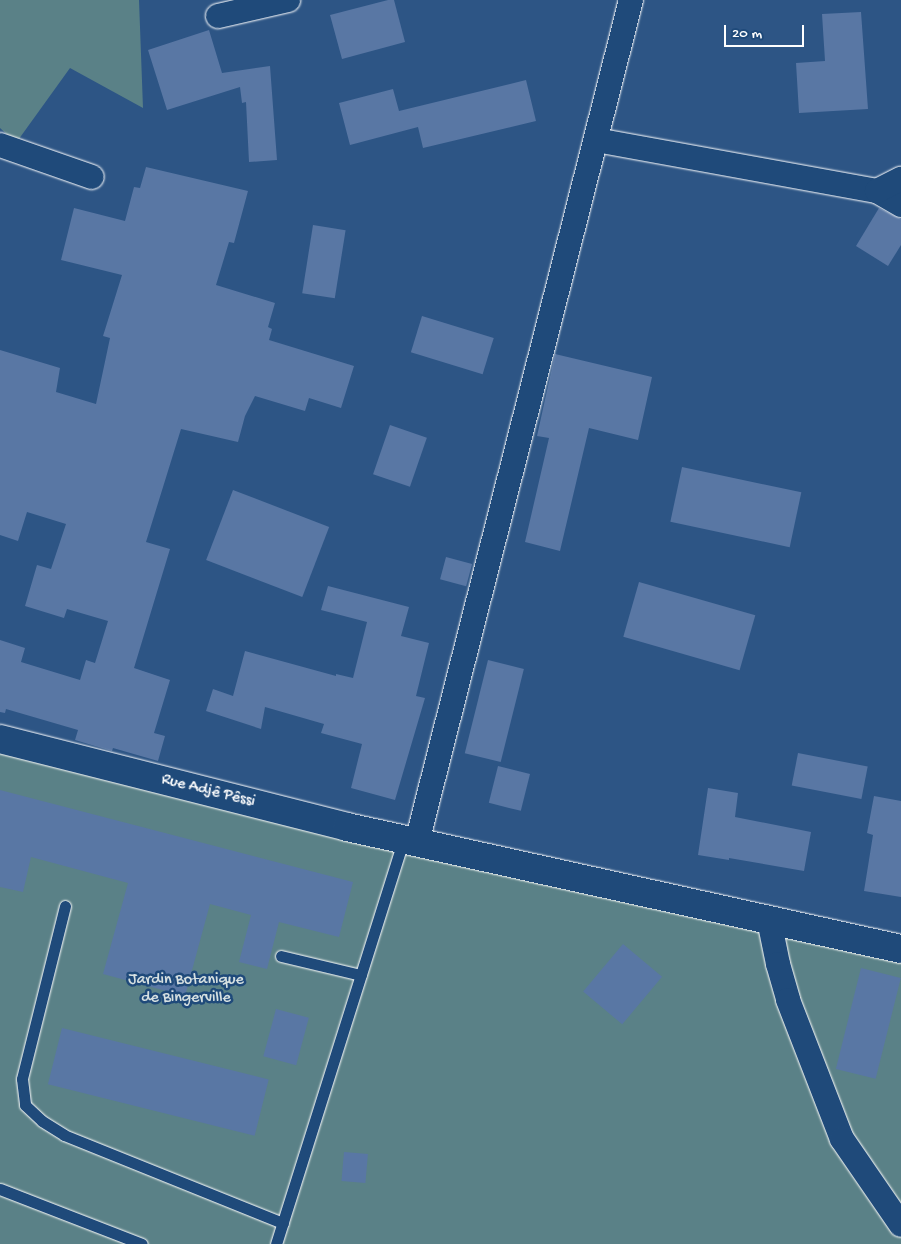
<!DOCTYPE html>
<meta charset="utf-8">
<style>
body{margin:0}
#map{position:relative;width:901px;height:1244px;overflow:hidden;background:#2d5585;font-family:"Gochi Hand",sans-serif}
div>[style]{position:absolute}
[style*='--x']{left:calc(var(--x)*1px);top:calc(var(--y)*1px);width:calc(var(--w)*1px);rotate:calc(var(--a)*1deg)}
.green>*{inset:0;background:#5a8187}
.building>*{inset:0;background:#5977a4;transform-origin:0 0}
.roads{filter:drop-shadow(0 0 1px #fff) drop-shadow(0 0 1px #fff)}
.service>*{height:11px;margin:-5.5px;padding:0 5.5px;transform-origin:5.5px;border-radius:5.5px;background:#1f4a7a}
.minor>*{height:24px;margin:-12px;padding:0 12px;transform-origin:12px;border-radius:12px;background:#1f4a7a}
.tertiary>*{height:28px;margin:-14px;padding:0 14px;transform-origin:14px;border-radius:14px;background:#1f4a7a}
span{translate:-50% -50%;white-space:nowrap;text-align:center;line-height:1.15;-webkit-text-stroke:5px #1f4a7a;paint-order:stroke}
.street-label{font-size:16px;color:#fff}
.park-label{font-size:16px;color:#d6e0e1}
.scale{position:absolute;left:724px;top:25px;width:80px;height:22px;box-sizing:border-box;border:2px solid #fff;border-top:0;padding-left:6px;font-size:15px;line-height:18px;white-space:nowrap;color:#fff;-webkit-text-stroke:4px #1f4a7a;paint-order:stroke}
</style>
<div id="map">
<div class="green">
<div style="clip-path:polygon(0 0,139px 0,143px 108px,70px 68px,16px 143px,0 128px)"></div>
<div style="clip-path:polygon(0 750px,901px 958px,901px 1244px,0 1244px)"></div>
</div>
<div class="building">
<div style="clip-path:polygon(388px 0,394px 0,405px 42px,342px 59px,330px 15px)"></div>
<div style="clip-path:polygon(861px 12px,868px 109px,799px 113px,796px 63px,825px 61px,822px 14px)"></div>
<div style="clip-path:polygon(209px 30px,222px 73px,270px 66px,277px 160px,249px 162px,246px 102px,242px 103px,240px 87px,167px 110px,148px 50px)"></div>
<div style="clip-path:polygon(526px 80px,536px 121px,423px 148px,418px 127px,350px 145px,339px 103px,393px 89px,399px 111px)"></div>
<div style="clip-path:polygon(146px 167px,248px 191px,234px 243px,229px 242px,216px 285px,275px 303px,268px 327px,272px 329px,269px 340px,354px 366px,341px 408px,309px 398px,305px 411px,255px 396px,245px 416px,238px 442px,181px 429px,146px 542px,170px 549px,134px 668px,170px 680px,154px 733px,165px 736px,158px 761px,113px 748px,112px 751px,75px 740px,78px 730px,6px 709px,5px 713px,0 712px,0 640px,25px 648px,21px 662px,80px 680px,86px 660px,95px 663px,108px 621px,67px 609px,64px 618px,25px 606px,37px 565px,51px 569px,66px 524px,27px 512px,18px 541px,0 535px,0 350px,60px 368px,56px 392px,96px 404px,110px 338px,103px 336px,122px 275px,61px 260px,74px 208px,125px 221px,134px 187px,140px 188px)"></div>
<div style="clip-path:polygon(879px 208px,901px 219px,901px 245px,888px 266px,856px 246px)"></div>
<div style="left:313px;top:225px;width:33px;height:69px;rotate:9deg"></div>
<div style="left:422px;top:316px;width:75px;height:38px;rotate:17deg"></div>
<div style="clip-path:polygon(555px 354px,652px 377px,638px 440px,589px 428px,560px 551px,525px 542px,549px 438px,537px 436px)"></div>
<div style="left:390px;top:425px;width:39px;height:52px;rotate:19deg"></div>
<div style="left:682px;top:467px;width:122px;height:56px;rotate:12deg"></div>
<div style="left:233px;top:490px;width:103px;height:75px;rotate:21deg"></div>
<div style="left:446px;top:557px;width:27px;height:23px;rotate:15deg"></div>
<div style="left:639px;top:582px;width:121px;height:57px;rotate:16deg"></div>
<div style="clip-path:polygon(328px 586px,409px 607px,401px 636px,429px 643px,416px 696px,425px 698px,395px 800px,351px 788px,362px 744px,321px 733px,324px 724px,265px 707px,261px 729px,206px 711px,213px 689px,233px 696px,245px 651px,336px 676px,336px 674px,353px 678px,367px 622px,321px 610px)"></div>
<div style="left:488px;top:660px;width:37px;height:96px;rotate:14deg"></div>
<div style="left:798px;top:753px;width:71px;height:33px;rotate:11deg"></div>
<div style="left:498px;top:766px;width:33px;height:38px;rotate:14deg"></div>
<div style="clip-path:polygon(708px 788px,738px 793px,735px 817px,811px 832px,804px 871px,729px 858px,729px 860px,698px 855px)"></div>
<div style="clip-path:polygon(0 790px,353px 882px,339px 937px,279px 922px,267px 969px,239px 962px,251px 915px,210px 904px,185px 996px,103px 974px,128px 883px,31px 857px,23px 892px,0 887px)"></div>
<div style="clip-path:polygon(874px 796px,901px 801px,901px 897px,864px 891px,873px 835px,867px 833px)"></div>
<div style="left:623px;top:944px;width:51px;height:62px;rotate:40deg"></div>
<div style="left:861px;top:968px;width:41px;height:104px;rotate:14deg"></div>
<div style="left:276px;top:1009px;width:34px;height:49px;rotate:15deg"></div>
<div style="left:62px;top:1028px;width:213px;height:58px;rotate:14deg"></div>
<div style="left:344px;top:1152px;width:24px;height:29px;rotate:5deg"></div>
</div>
<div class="roads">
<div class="service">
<div style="--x:65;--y:906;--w:178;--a:104"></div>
<div style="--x:22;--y:1079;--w:26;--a:83"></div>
<div style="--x:25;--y:1105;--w:23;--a:43"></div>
<div style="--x:42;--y:1121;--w:26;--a:32"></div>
<div style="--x:64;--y:1135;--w:236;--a:21.9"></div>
<div style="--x:281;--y:956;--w:82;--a:13.4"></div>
<div style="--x:0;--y:1189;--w:152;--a:21.2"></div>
<div style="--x:276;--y:1244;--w:423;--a:-72.5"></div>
</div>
<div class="minor">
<div style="--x:218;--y:16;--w:72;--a:-12.9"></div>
<div style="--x:596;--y:140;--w:286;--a:10.3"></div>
<div style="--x:877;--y:191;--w:28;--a:30"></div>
<div style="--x:0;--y:145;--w:97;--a:19.2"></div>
<div style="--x:877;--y:191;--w:27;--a:-27"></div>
<div style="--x:417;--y:842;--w:869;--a:-75.74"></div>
<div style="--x:769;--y:920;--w:45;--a:78.4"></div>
<div style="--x:778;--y:964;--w:37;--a:74"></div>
<div style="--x:788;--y:1000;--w:149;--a:68.8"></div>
<div style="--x:842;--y:1139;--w:104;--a:55.5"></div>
</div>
<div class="tertiary">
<div style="--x:0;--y:739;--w:358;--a:14.2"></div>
<div style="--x:347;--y:827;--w:567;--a:12.42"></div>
</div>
</div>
<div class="street-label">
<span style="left:208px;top:792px;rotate:14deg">Rue Adjê Pêssi</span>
</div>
<div class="park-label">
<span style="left:186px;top:990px">Jardin Botanique<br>de Bingerville</span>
</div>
<div class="scale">20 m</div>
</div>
